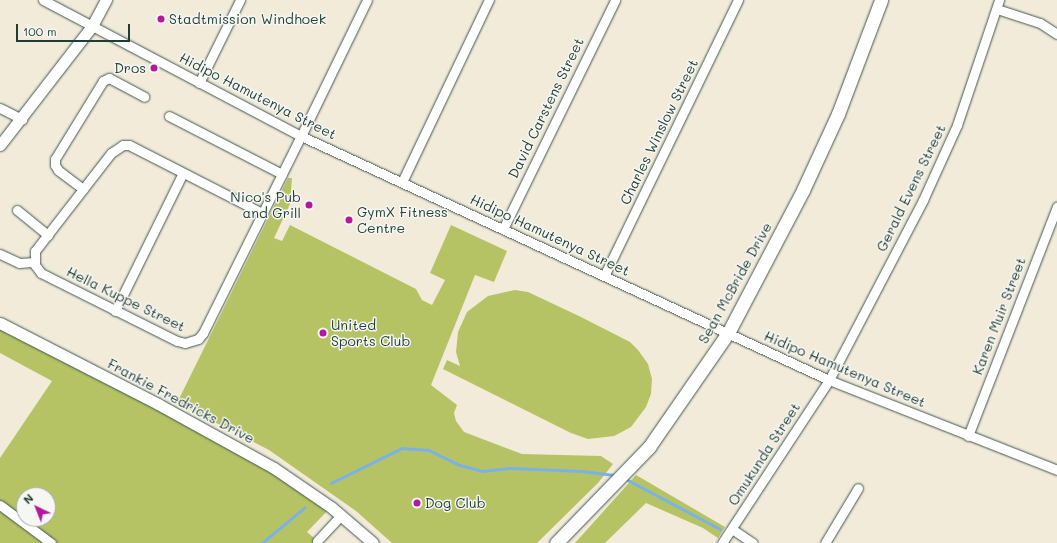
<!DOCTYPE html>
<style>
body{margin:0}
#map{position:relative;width:1057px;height:543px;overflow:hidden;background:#f2ebda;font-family:Mali,sans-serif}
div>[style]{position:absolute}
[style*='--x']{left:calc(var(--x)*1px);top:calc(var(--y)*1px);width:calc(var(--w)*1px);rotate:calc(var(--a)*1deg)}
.green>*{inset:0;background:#b6c365}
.stream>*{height:2.5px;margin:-1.25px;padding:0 1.25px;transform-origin:1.25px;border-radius:1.25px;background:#7bb1e9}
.roads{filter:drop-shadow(0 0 1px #3f574d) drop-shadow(0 0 1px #3f574d)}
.minor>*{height:9px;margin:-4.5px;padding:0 4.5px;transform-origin:4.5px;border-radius:4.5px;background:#fff}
.tertiary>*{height:11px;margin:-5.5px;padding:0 5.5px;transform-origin:5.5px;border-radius:5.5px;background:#fff}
.secondary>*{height:13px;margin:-6.5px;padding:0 6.5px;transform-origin:6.5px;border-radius:6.5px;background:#fff}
.dots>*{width:11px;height:11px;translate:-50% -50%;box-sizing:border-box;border:2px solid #f6f6f2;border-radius:50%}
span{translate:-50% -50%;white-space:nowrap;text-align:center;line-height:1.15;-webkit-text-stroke:3px #f6f6f2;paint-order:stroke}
.poi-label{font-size:14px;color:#1f3d34}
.left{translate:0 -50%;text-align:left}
.right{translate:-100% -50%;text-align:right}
.street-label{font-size:14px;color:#1f3d34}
.north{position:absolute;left:16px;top:487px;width:40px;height:40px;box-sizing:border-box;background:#f6f6f2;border:1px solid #a0aca6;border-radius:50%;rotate:317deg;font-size:11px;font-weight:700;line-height:16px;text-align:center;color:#1f3d34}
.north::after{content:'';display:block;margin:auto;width:14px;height:18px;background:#b5179e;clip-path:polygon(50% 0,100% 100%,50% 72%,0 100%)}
.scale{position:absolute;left:16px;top:24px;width:114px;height:18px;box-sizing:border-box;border:2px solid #1f3d34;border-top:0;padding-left:5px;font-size:12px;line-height:14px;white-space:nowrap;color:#1f3d34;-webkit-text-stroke:3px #f6f6f2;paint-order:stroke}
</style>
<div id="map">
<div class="green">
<div style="clip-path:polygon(288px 178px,292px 178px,290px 204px,274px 238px,282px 241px,290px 225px,416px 289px,422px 300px,432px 305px,445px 280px,430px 273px,451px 225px,507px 251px,494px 282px,475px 275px,431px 385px,457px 405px,454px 413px,456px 421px,464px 432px,522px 454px,601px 456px,613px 464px,598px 483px,537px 543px,392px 543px,356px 511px,269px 450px,177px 403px)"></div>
<div style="clip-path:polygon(515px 290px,528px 292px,581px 317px,630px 342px,638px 350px,648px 364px,652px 379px,651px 394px,646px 407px,631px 427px,614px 436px,588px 439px,571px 433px,443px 369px,447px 360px,460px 366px,456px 352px,458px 332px,467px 312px,488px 296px)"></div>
<div style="clip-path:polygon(evenodd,0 323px,263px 462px,331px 507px,307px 532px,320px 543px,0 543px,0 458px,52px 381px,0 353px,0 323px,24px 495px,48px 495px,48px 519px,24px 519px,24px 495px)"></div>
<div style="clip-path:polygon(636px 475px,725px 527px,718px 538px,703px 528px,646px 503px,605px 543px,575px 543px)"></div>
</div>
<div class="stream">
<div style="--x:628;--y:480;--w:104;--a:28"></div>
<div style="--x:331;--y:483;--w:79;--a:-26.2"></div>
<div style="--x:402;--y:448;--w:27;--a:4"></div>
<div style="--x:429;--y:450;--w:34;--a:26"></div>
<div style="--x:460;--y:465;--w:23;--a:15"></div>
<div style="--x:482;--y:471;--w:28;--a:-6"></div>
<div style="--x:510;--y:468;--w:72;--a:2.4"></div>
<div style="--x:582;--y:471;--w:32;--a:7"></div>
<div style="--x:262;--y:543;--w:55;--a:-39.8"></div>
</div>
<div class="roads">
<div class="minor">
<div style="--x:43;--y:0;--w:292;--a:27.8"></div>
<div style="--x:301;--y:136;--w:582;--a:24.8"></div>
<div style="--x:829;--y:380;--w:245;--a:21.5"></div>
<div style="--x:997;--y:9;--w:45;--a:18"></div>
<div style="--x:1040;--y:23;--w:20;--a:33"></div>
<div style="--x:199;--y:83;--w:93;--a:-63.7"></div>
<div style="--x:0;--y:108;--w:25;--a:27"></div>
<div style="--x:169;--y:116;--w:127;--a:27.2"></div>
<div style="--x:402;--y:182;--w:202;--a:-64.5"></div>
<div style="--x:83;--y:189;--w:31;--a:-143"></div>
<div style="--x:58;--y:170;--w:6;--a:-121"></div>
<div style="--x:55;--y:165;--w:6;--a:-90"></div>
<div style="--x:55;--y:159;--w:92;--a:-58.4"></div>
<div style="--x:103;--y:81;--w:7;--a:-27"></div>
<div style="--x:109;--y:78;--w:40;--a:28"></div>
<div style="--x:17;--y:210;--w:40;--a:39"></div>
<div style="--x:262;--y:213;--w:149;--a:-152.9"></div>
<div style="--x:129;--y:145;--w:6;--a:180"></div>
<div style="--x:123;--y:145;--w:14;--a:146"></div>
<div style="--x:111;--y:153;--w:124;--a:127.8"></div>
<div style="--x:35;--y:251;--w:14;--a:90"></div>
<div style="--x:35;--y:265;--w:10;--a:53"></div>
<div style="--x:41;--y:273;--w:152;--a:26.6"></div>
<div style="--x:177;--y:341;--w:8;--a:14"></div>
<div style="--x:185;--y:343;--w:14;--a:-17"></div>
<div style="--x:198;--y:339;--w:8;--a:-50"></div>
<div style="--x:203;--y:333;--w:220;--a:-63.6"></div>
<div style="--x:301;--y:136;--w:151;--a:-64.1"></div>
<div style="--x:503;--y:229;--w:255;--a:-63.9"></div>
<div style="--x:0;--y:254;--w:21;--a:25"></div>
<div style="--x:19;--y:263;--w:16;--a:-4"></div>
<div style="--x:604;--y:276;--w:307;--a:-64.1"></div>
<div style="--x:115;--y:311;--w:154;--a:-63.8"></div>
<div style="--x:968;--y:436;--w:246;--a:-68.8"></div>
<div style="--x:0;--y:505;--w:64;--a:36.7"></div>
<div style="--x:732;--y:529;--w:25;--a:34"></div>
<div style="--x:317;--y:541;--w:35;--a:-47"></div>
<div style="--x:722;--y:543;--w:195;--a:-56.7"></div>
<div style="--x:829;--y:380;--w:203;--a:-62.4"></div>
<div style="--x:923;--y:200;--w:82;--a:-65.6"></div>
<div style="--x:957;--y:125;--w:132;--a:-71.4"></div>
<div style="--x:825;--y:543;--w:64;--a:-59"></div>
</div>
<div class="tertiary">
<div style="--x:0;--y:145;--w:150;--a:-52.3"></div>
<div style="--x:92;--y:26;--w:30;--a:-62"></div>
<div style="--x:0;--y:323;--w:178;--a:27.1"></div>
<div style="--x:158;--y:404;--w:132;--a:28.9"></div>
<div style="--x:274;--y:468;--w:69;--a:34.4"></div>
<div style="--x:331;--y:507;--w:55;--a:40.6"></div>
</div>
<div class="secondary">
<div style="--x:556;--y:543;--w:134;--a:-45.9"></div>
<div style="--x:649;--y:447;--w:139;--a:-55.3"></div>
<div style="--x:728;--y:333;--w:161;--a:-62.3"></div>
<div style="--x:803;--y:190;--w:84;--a:-65.3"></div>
<div style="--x:838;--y:114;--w:122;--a:-69.3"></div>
</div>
</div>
<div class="dots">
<div style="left:161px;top:19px;background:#b5179e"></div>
<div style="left:154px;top:68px;background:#b5179e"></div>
<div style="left:309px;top:205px;background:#b5179e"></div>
<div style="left:349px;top:220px;background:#b5179e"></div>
<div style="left:323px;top:333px;background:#b5179e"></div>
<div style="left:417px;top:503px;background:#b5179e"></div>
</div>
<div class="poi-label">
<span class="left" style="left:169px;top:19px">Stadtmission Windhoek</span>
<span class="right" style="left:146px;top:68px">Dros</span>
<span class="right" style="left:301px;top:205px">Nico's Pub<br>and Grill</span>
<span class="left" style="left:357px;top:220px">GymX Fitness<br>Centre</span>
<span class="left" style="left:331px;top:333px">United<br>Sports Club</span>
<span class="left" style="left:425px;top:503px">Dog Club</span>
</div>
<div class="street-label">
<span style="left:258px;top:96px;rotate:27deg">Hidipo Hamutenya Street</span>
<span style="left:546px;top:108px;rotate:-64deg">David Carstens Street</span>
<span style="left:659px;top:132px;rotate:-64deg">Charles Winslow Street</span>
<span style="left:911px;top:188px;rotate:-64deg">Gerald Evens Street</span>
<span style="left:550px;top:235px;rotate:25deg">Hidipo Hamutenya Street</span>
<span style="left:735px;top:283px;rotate:-61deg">Sean McBride Drive</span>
<span style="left:126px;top:299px;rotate:26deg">Hella Kuppe Street</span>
<span style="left:999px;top:316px;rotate:-69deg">Karen Muir Street</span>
<span style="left:845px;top:369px;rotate:23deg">Hidipo Hamutenya Street</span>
<span style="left:181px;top:401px;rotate:28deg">Frankie Fredricks Drive</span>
<span style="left:764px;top:454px;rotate:-57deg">Omukunda Street</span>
</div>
<div class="north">N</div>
<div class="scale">100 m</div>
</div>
